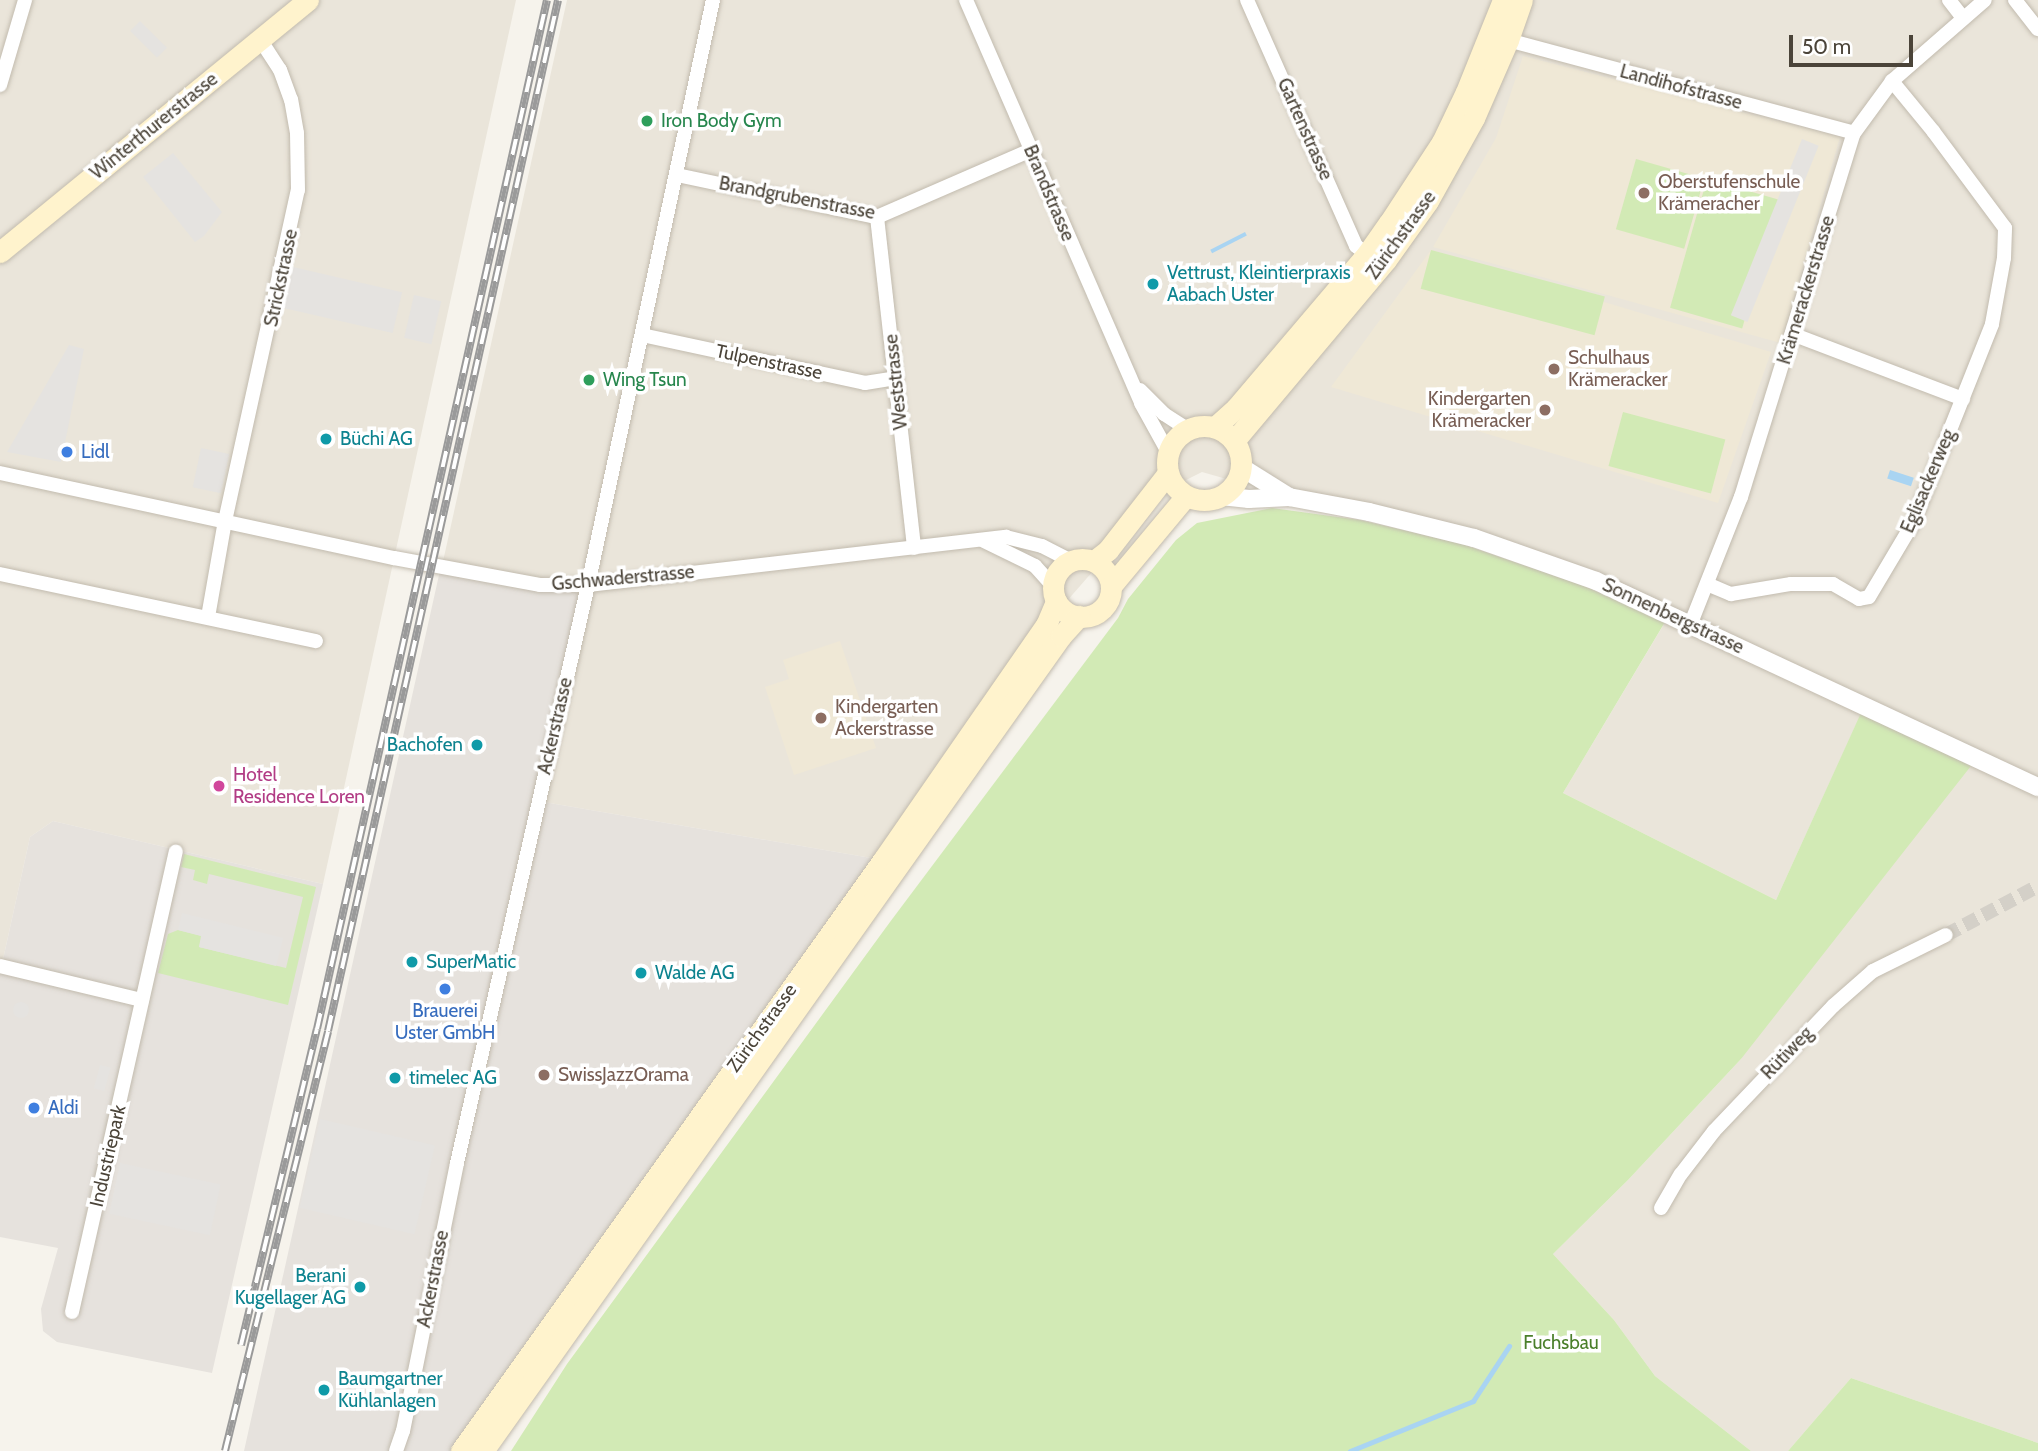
<!DOCTYPE html>
<meta charset="utf-8">
<style>
body{margin:0}
#map{position:relative;width:2038px;height:1451px;overflow:hidden;background:#f6f3ec;font-family:Cabin,sans-serif}
div>[style]{position:absolute}
[style*='--x']{left:calc(var(--x)*1px);top:calc(var(--y)*1px);width:calc(var(--w)*1px);rotate:calc(var(--a)*1deg)}
.residential>*{inset:0;background:#eae5da}
.industrial>*{inset:0;background:#e6e2dd}
.education>*{inset:0;background:#efe8d6}
.green>*{inset:0;background:#d2eab5;transform-origin:0 0}
.parking>*{inset:0;background:#e5e3e0;transform-origin:0 0}
.round{border-radius:50%}
.water>*{inset:0;background:#a9d4f2;transform-origin:0 0}
.stream>*{height:5px;margin:-2.5px;padding:0 2.5px;transform-origin:2.5px;border-radius:2.5px;background:#a9d4f2}
.minor-tunnel>*{height:14px;margin-top:-7px;transform-origin:0;background:repeating-linear-gradient(90deg,#d4d0c8 0 14px,transparent 0 21px)}
.roads{filter:drop-shadow(0 0 2px #c2bbae) drop-shadow(0 0 2px #c2bbae)}
.minor>*{height:14px;margin:-7px;padding:0 7px;transform-origin:7px;border-radius:7px;background:#fff}
.tertiary>*{height:18px;margin:-9px;padding:0 9px;transform-origin:9px;border-radius:9px;background:#fff}
.secondary>*{height:21px;margin:-10.5px;padding:0 10.5px;transform-origin:10.5px;border-radius:10.5px;background:#fff3cd}
.secondary>.ring{margin:-10.5px;padding:0;box-sizing:content-box;background:none;border:21px solid #fff3cd;border-radius:50%}
.rail>*{height:8px;margin-top:-4px;transform-origin:0;background:repeating-linear-gradient(90deg,#fff 0 16px,#9a9a9a 0 32px);box-sizing:border-box;border-block:2px solid #9a9a9a}
.dots>*{width:19px;height:19px;translate:-50% -50%;box-sizing:border-box;border:4px solid #fff;border-radius:50%}
span{translate:-50% -50%;white-space:nowrap;text-align:center;line-height:1.15;-webkit-text-stroke:7px #fff;paint-order:stroke}
.street-label{font-size:19px;color:#4b4439}
.leisure-label{font-size:19px;color:#27864d}
.left{translate:0 -50%;text-align:left}
.education-label{font-size:19px;color:#785e54}
.right{translate:-100% -50%;text-align:right}
.culture-label{font-size:19px;color:#0d838f}
.shop-label{font-size:19px;color:#366cbe}
.hotel-label{font-size:19px;color:#b23c85}
.park-label{font-size:19px;color:#4a7f2a}
.scale{position:absolute;left:1789px;top:35px;width:124px;height:32px;box-sizing:border-box;border:4px solid #4b4439;border-top:0;padding-left:9px;font-size:21px;line-height:24px;white-space:nowrap;color:#4b4439;-webkit-text-stroke:5px #fff;paint-order:stroke}
</style>
<div id="map">
<div class="residential">
<div style="clip-path:polygon(0 0,516px 0,323px 884px,53px 821px,30px 837px,0 973px)"></div>
<div style="clip-path:polygon(567px 0,2038px 0,2038px 1443px,1851px 1378px,1788px 1451px,1751px 1451px,1655px 1376px,1614px 1320px,1553px 1254px,1628px 1180px,1741px 1059px,1865px 705px,1776px 900px,1563px 793px,1670px 614px,1474px 538px,1289px 497px,1202px 472px,1162px 492px,1046px 625px,883px 860px,538px 801px,442px 566px)"></div>
</div>
<div class="industrial">
<div style="clip-path:polygon(441px 566px,588px 585px,538px 801px,883px 860px,461px 1451px,244px 1451px)"></div>
<div style="clip-path:polygon(53px 821px,323px 884px,212px 1373px,57px 1342px,43px 1331px,41px 1309px,58px 1248px,0 1237px,0 973px,30px 837px)"></div>
</div>
<div class="education">
<div style="clip-path:polygon(1523px 56px,1840px 137px,1781px 343px,1433px 247px,1496px 138px)"></div>
<div style="clip-path:polygon(1431px 250px,1771px 352px,1718px 503px,1331px 387px)"></div>
<div style="clip-path:polygon(840px 641px,876px 748px,794px 775px,765px 687px,789px 679px,783px 660px)"></div>
</div>
<div class="green">
<div style="left:1636px;top:159px;width:71px;height:73px;rotate:16deg"></div>
<div style="left:1707px;top:179px;width:75px;height:134px;rotate:16deg"></div>
<div style="left:1431px;top:250px;width:180px;height:40px;rotate:15deg"></div>
<div style="left:1623px;top:412px;width:106px;height:56px;rotate:15deg"></div>
<div style="clip-path:polygon(1272px 508px,1360px 520px,1462px 544px,1584px 586px,1665px 622px,1563px 793px,1776px 900px,1865px 704px,1978px 757px,1741px 1059px,1628px 1180px,1553px 1254px,1614px 1320px,1655px 1376px,1751px 1451px,511px 1451px,567px 1364px,890px 922px,1118px 618px,1128px 599px,1176px 540px,1197px 523px)"></div>
<div style="clip-path:polygon(184px 854px,316px 887px,288px 1005px,158px 973px,168px 934px,178px 930px,202px 936px,199px 947px,286px 968px,303px 897px,209px 874px,207px 884px,193px 880px,195px 870px,181px 867px)"></div>
<div style="clip-path:polygon(1851px 1378px,2038px 1443px,2038px 1451px,1788px 1451px)"></div>
</div>
<div class="parking">
<div style="left:140px;top:21px;width:38px;height:14px;rotate:45deg"></div>
<div style="left:1802px;top:139px;width:18px;height:190px;rotate:22deg"></div>
<div style="clip-path:polygon(173px 153px,222px 212px,204px 236px,195px 242px,143px 177px)"></div>
<div style="left:293px;top:267px;width:112px;height:42px;rotate:13deg"></div>
<div style="left:414px;top:295px;width:28px;height:44px;rotate:13deg"></div>
<div style="clip-path:polygon(69px 345px,84px 349px,61px 462px,7px 452px)"></div>
<div style="left:201px;top:448px;width:29px;height:40px;rotate:12deg"></div>
<div style="clip-path:polygon(182px 913px,283px 938px,276px 966px,199px 947px,201px 936px,178px 930px)"></div>
<div class="round" style="left:13px;top:1002px;width:16px;height:16px"></div>
<div style="left:100px;top:1065px;width:11px;height:24px;rotate:15deg"></div>
<div style="left:320px;top:1119px;width:118px;height:91px;rotate:13deg"></div>
<div style="left:120px;top:1163px;width:103px;height:52px;rotate:12deg"></div>
</div>
<div class="water">
<div style="left:1245px;top:232px;width:4px;height:39px;rotate:63deg"></div>
<div style="left:1890px;top:470px;width:25px;height:9px;rotate:18deg"></div>
</div>
<div class="stream">
<div style="--x:1350;--y:1451;--w:133;--a:-22.1"></div>
<div style="--x:1473;--y:1401;--w:66;--a:-56.8"></div>
</div>
<div class="minor-tunnel">
<div style="--x:1946;--y:935;--w:104;--a:-28"></div>
</div>
<div class="roads">
<div class="minor">
<div style="--x:966;--y:0;--w:439;--a:66.5"></div>
<div style="--x:1141;--y:403;--w:56;--a:61.1"></div>
<div style="--x:1247;--y:0;--w:269;--a:66.1"></div>
<div style="--x:1356;--y:246;--w:14;--a:36"></div>
<div style="--x:1949;--y:0;--w:23;--a:52"></div>
<div style="--x:2015;--y:0;--w:37;--a:52"></div>
<div style="--x:1508;--y:40;--w:358;--a:15"></div>
<div style="--x:0;--y:85;--w:89;--a:-73.6"></div>
<div style="--x:677;--y:175;--w:204;--a:11.9"></div>
<div style="--x:877;--y:217;--w:168;--a:-23.5"></div>
<div style="--x:877;--y:217;--w:333;--a:83.6"></div>
<div style="--x:1792;--y:334;--w:183;--a:20.8"></div>
<div style="--x:642;--y:335;--w:228;--a:12.1"></div>
<div style="--x:865;--y:383;--w:31;--a:-9"></div>
<div style="--x:1140;--y:390;--w:34;--a:45"></div>
<div style="--x:1164;--y:414;--w:27;--a:33"></div>
<div style="--x:0;--y:473;--w:403;--a:12.2"></div>
<div style="--x:394;--y:558;--w:148;--a:10.5"></div>
<div style="--x:540;--y:585;--w:48;--a:0"></div>
<div style="--x:588;--y:585;--w:421;--a:-6.6"></div>
<div style="--x:1006;--y:537;--w:37;--a:14"></div>
<div style="--x:1042;--y:546;--w:34;--a:27"></div>
<div style="--x:984;--y:541;--w:57;--a:26.1"></div>
<div style="--x:1035;--y:566;--w:27;--a:48"></div>
<div style="--x:0;--y:574;--w:323;--a:12"></div>
<div style="--x:1707;--y:584;--w:26;--a:23"></div>
<div style="--x:1731;--y:594;--w:61;--a:-9.5"></div>
<div style="--x:1791;--y:584;--w:42;--a:0"></div>
<div style="--x:1833;--y:584;--w:30;--a:30"></div>
<div style="--x:1859;--y:599;--w:10;--a:-11"></div>
<div style="--x:1869;--y:597;--w:86;--a:-59.3"></div>
<div style="--x:1913;--y:523;--w:214;--a:-68.3"></div>
<div style="--x:1992;--y:324;--w:67;--a:-79.7"></div>
<div style="--x:2004;--y:258;--w:30;--a:-88"></div>
<div style="--x:2005;--y:228;--w:121;--a:-126.6"></div>
<div style="--x:1933;--y:131;--w:65;--a:-129.4"></div>
<div style="--x:208;--y:617;--w:97;--a:-80"></div>
<div style="--x:225;--y:521;--w:339;--a:-77.6"></div>
<div style="--x:298;--y:190;--w:57;--a:-91"></div>
<div style="--x:297;--y:133;--w:34;--a:-100"></div>
<div style="--x:291;--y:100;--w:32;--a:-110"></div>
<div style="--x:280;--y:70;--w:37;--a:-123"></div>
<div style="--x:1691;--y:623;--w:136;--a:-68.4"></div>
<div style="--x:1741;--y:497;--w:381;--a:-72.8"></div>
<div style="--x:1854;--y:133;--w:64;--a:-53.8"></div>
<div style="--x:1892;--y:81;--w:123;--a:-41.1"></div>
<div style="--x:0;--y:966;--w:146;--a:13.5"></div>
<div style="--x:1661;--y:1208;--w:39;--a:-60"></div>
<div style="--x:1681;--y:1174;--w:54;--a:-52.5"></div>
<div style="--x:1714;--y:1131;--w:173;--a:-46.4"></div>
<div style="--x:1833;--y:1006;--w:53;--a:-41.2"></div>
<div style="--x:1873;--y:971;--w:81;--a:-26.3"></div>
<div style="--x:72;--y:1312;--w:472;--a:-77.3"></div>
<div style="--x:396;--y:1451;--w:21;--a:-71"></div>
<div style="--x:403;--y:1431;--w:273;--a:-78.6"></div>
<div style="--x:457;--y:1163;--w:593;--a:-77.23"></div>
<div style="--x:588;--y:585;--w:598;--a:-77.94"></div>
</div>
<div class="tertiary">
<div style="--x:1241;--y:467;--w:57;--a:32"></div>
<div style="--x:1221;--y:496;--w:28;--a:6"></div>
<div style="--x:1249;--y:499;--w:40;--a:-2.9"></div>
<div style="--x:1289;--y:497;--w:81;--a:10.6"></div>
<div style="--x:1369;--y:512;--w:108;--a:13.9"></div>
<div style="--x:1474;--y:538;--w:129;--a:19.4"></div>
<div style="--x:1596;--y:581;--w:488;--a:25"></div>
</div>
<div class="secondary">
<div style="--x:0;--y:252;--w:398;--a:-39.3"></div>
<div class="ring" style="left:1167px;top:426px;width:53px;height:53px"></div>
<div style="--x:1215;--y:427;--w:28;--a:-42"></div>
<div style="--x:1236;--y:408;--w:202;--a:-49.6"></div>
<div style="--x:1367;--y:254;--w:38;--a:-55"></div>
<div style="--x:1389;--y:223;--w:97;--a:-56.8"></div>
<div style="--x:1442;--y:142;--w:55;--a:-64.4"></div>
<div style="--x:1466;--y:92;--w:99;--a:-68.1"></div>
<div style="--x:1234;--y:441;--w:236;--a:-50"></div>
<div style="--x:1386;--y:260;--w:72;--a:-54.6"></div>
<div style="--x:1428;--y:201;--w:95;--a:-61"></div>
<div style="--x:1474;--y:118;--w:85;--a:-66.4"></div>
<div style="--x:1508;--y:40;--w:42;--a:-70.7"></div>
<div class="ring" style="left:1053px;top:559px;width:37px;height:37px"></div>
<div style="--x:1094;--y:561;--w:18;--a:-38"></div>
<div style="--x:1108;--y:550;--w:98;--a:-52.1"></div>
<div style="--x:1111;--y:586;--w:117;--a:-50.2"></div>
<div style="--x:461;--y:1451;--w:726;--a:-54.47"></div>
<div style="--x:883;--y:860;--w:286;--a:-55.3"></div>
<div style="--x:1046;--y:625;--w:26;--a:-67"></div>
<div style="--x:483;--y:1451;--w:999;--a:-54.66"></div>
<div style="--x:1061;--y:636;--w:27;--a:-48"></div>
</div>
</div>
<div class="rail">
<div style="--x:241;--y:1345;--w:325;--a:-76.5"></div>
<div style="--x:317;--y:1029;--w:1054;--a:-77.4"></div>
<div style="--x:225;--y:1451;--w:432;--a:-76.2"></div>
<div style="--x:328;--y:1031;--w:1056;--a:-77.42"></div>
</div>
<div class="dots">
<div style="left:647px;top:121px;background:#2e9e5b"></div>
<div style="left:1644px;top:193px;background:#8d6e63"></div>
<div style="left:1153px;top:284px;background:#0f9aa8"></div>
<div style="left:1554px;top:369px;background:#8d6e63"></div>
<div style="left:589px;top:380px;background:#2e9e5b"></div>
<div style="left:1545px;top:410px;background:#8d6e63"></div>
<div style="left:326px;top:439px;background:#0f9aa8"></div>
<div style="left:67px;top:452px;background:#3f7fe0"></div>
<div style="left:821px;top:718px;background:#8d6e63"></div>
<div style="left:477px;top:745px;background:#0f9aa8"></div>
<div style="left:219px;top:786px;background:#d1479c"></div>
<div style="left:412px;top:962px;background:#0f9aa8"></div>
<div style="left:641px;top:973px;background:#0f9aa8"></div>
<div style="left:445px;top:989px;background:#3f7fe0"></div>
<div style="left:544px;top:1075px;background:#8d6e63"></div>
<div style="left:395px;top:1078px;background:#0f9aa8"></div>
<div style="left:34px;top:1108px;background:#3f7fe0"></div>
<div style="left:360px;top:1287px;background:#0f9aa8"></div>
<div style="left:324px;top:1390px;background:#0f9aa8"></div>
</div>
<div class="street-label">
<span style="left:1681px;top:87px;rotate:15deg">Landihofstrasse</span>
<span style="left:154px;top:126px;rotate:-39deg">Winterthurerstrasse</span>
<span style="left:1305px;top:129px;rotate:66deg">Gartenstrasse</span>
<span style="left:1049px;top:193px;rotate:67deg">Brandstrasse</span>
<span style="left:797px;top:198px;rotate:11deg">Brandgrubenstrasse</span>
<span style="left:1401px;top:235px;rotate:-54deg">Zürichstrasse</span>
<span style="left:281px;top:278px;rotate:-78deg">Strickstrasse</span>
<span style="left:1806px;top:290px;rotate:-73deg">Krämerackerstrasse</span>
<span style="left:769px;top:362px;rotate:12deg">Tulpenstrasse</span>
<span style="left:896px;top:382px;rotate:-96deg">Weststrasse</span>
<span style="left:1928px;top:481px;rotate:-67deg">Eglisackerweg</span>
<span style="left:623px;top:578px;rotate:-5deg">Gschwaderstrasse</span>
<span style="left:1673px;top:616px;rotate:25deg">Sonnenbergstrasse</span>
<span style="left:555px;top:726px;rotate:-77deg">Ackerstrasse</span>
<span style="left:762px;top:1028px;rotate:-54deg">Zürichstrasse</span>
<span style="left:1787px;top:1053px;rotate:-46deg">Rütiweg</span>
<span style="left:108px;top:1156px;rotate:-77deg">Industriepark</span>
<span style="left:433px;top:1279px;rotate:-79deg">Ackerstrasse</span>
</div>
<div class="leisure-label">
<span class="left" style="left:661px;top:121px">Iron Body Gym</span>
<span class="left" style="left:603px;top:380px">Wing Tsun</span>
</div>
<div class="education-label">
<span class="left" style="left:1658px;top:193px">Oberstufenschule<br>Krämeracher</span>
<span class="left" style="left:1568px;top:369px">Schulhaus<br>Krämeracker</span>
<span class="right" style="left:1531px;top:410px">Kindergarten<br>Krämeracker</span>
<span class="left" style="left:835px;top:718px">Kindergarten<br>Ackerstrasse</span>
<span class="left" style="left:558px;top:1075px">SwissJazzOrama</span>
</div>
<div class="culture-label">
<span class="left" style="left:1167px;top:284px">Vettrust, Kleintierpraxis<br>Aabach Uster</span>
<span class="left" style="left:340px;top:439px">Büchi AG</span>
<span class="right" style="left:463px;top:745px">Bachofen</span>
<span class="left" style="left:426px;top:962px">SuperMatic</span>
<span class="left" style="left:655px;top:973px">Walde AG</span>
<span class="left" style="left:409px;top:1078px">timelec AG</span>
<span class="right" style="left:346px;top:1287px">Berani<br>Kugellager AG</span>
<span class="left" style="left:338px;top:1390px">Baumgartner<br>Kühlanlagen</span>
</div>
<div class="shop-label">
<span class="left" style="left:81px;top:452px">Lidl</span>
<span style="left:445px;top:1022px">Brauerei<br>Uster GmbH</span>
<span class="left" style="left:48px;top:1108px">Aldi</span>
</div>
<div class="hotel-label">
<span class="left" style="left:233px;top:786px">Hotel<br>Residence Loren</span>
</div>
<div class="park-label">
<span style="left:1561px;top:1343px">Fuchsbau</span>
</div>
<div class="scale">50 m</div>
</div>
